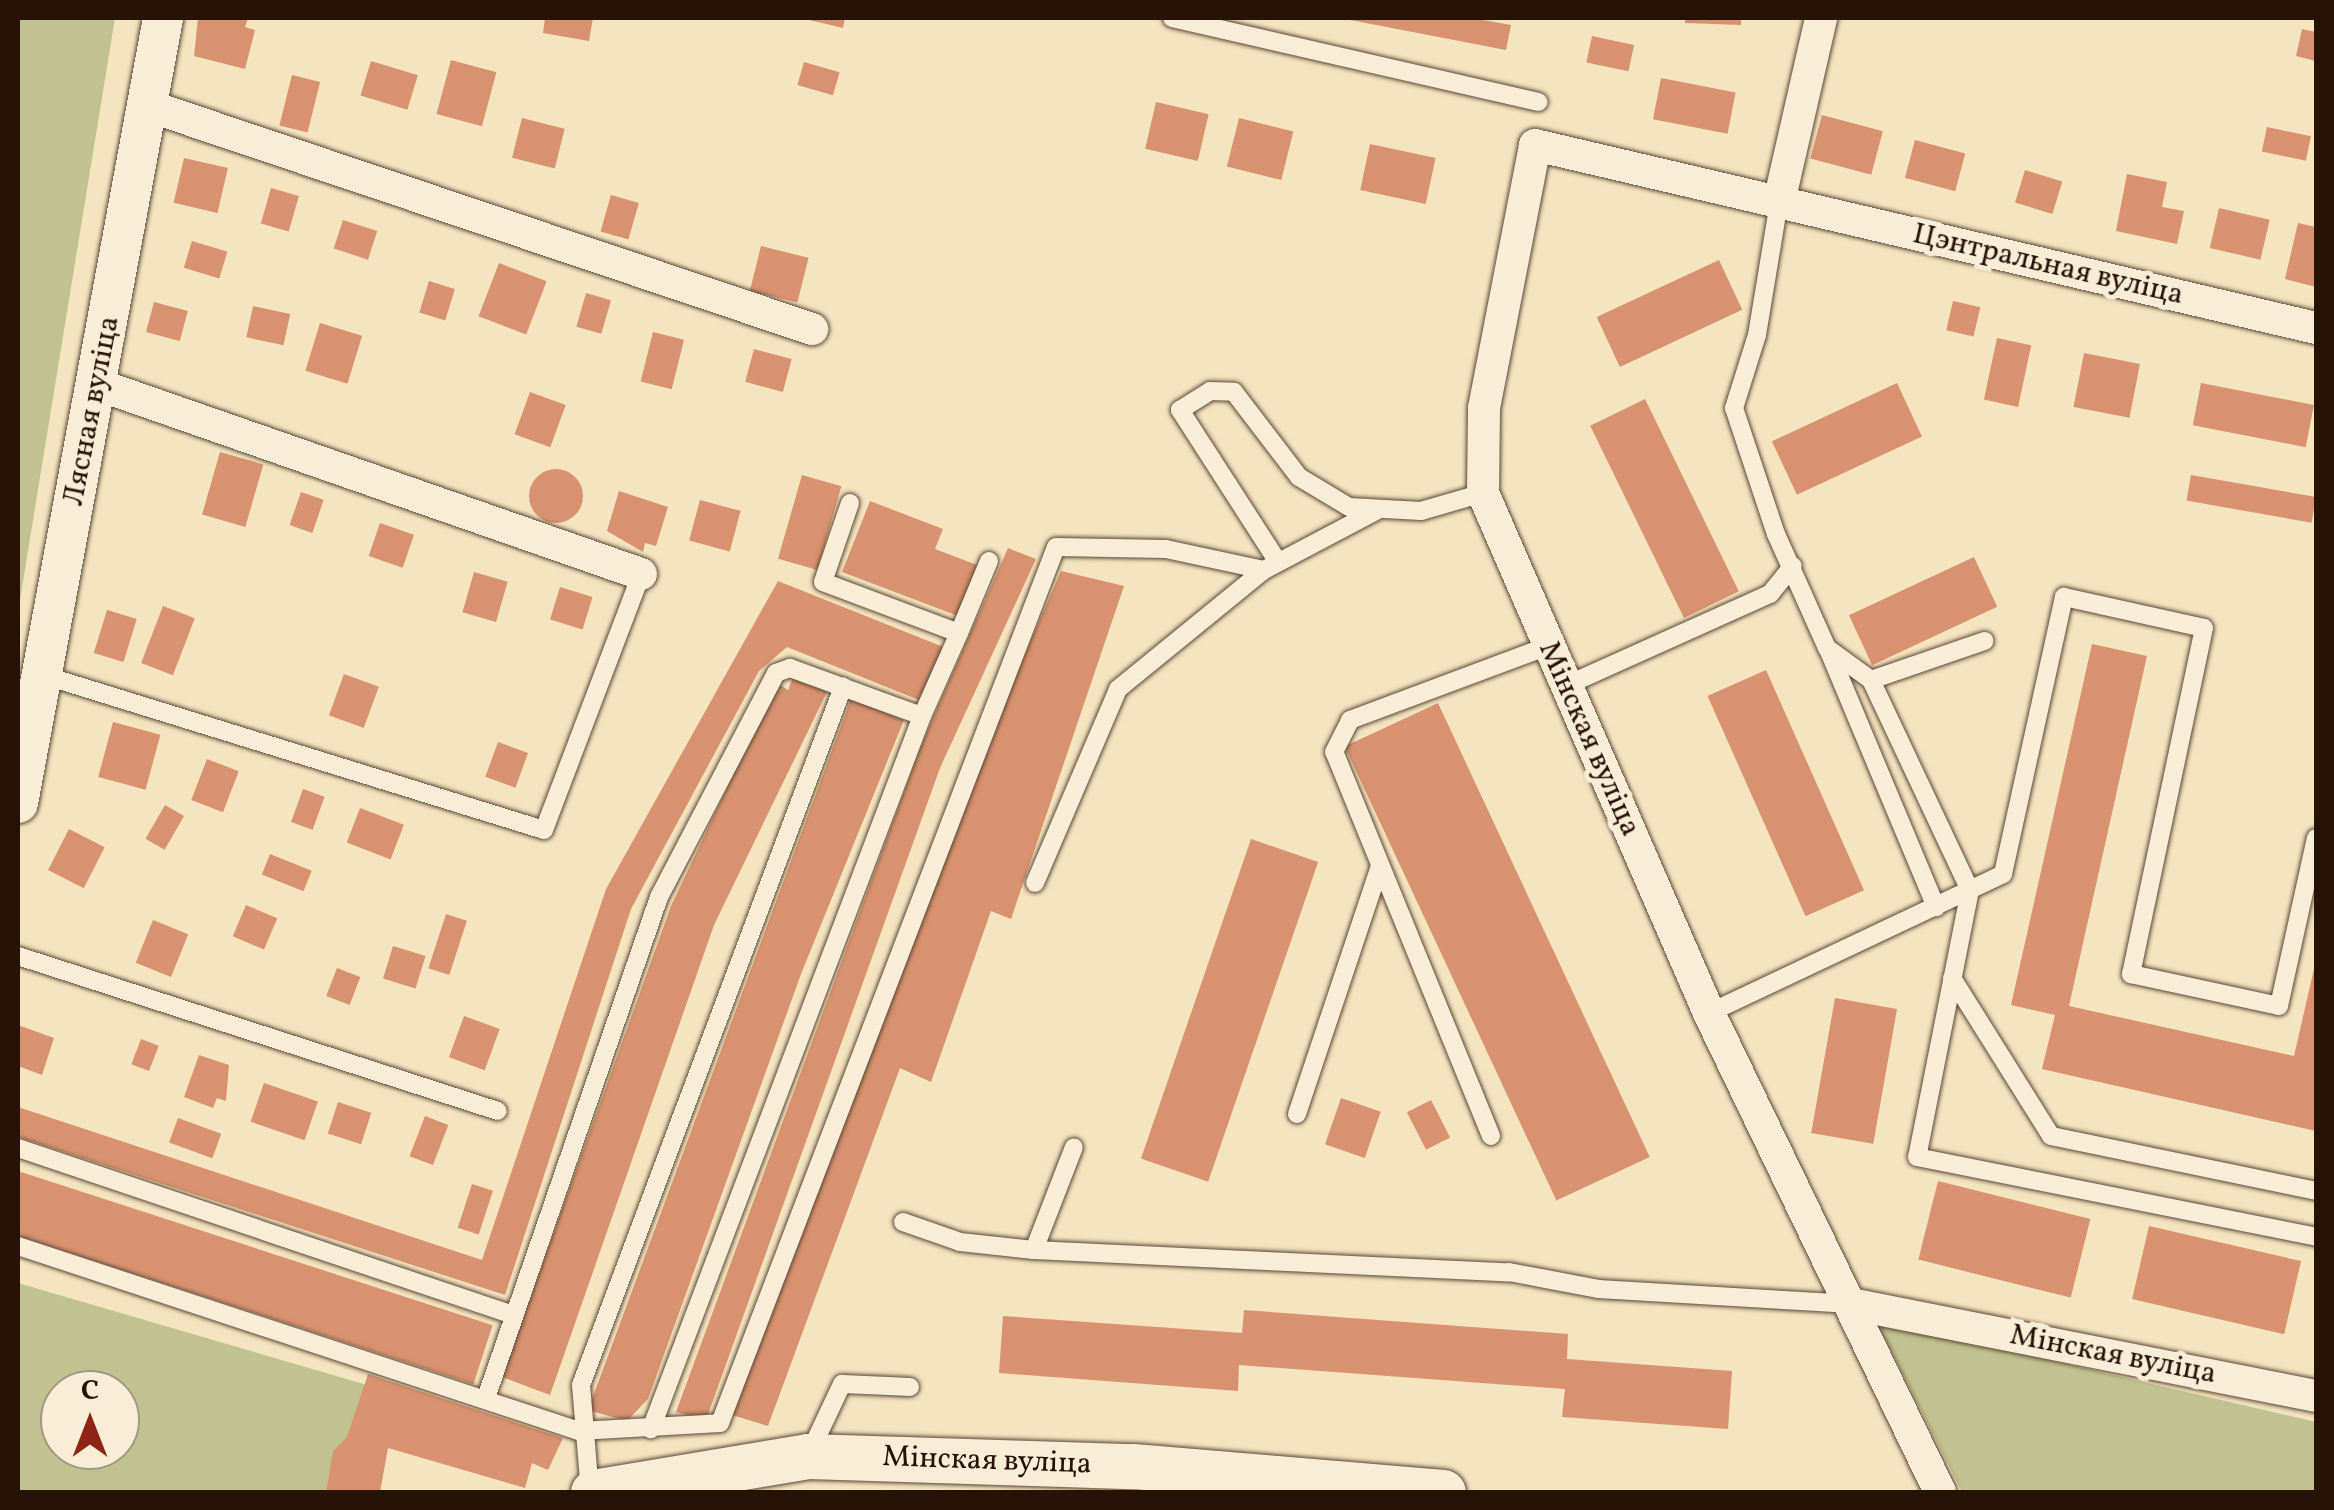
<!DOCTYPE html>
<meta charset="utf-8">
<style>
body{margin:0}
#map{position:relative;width:2334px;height:1510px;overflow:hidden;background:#f4e4c0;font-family:Vollkorn,serif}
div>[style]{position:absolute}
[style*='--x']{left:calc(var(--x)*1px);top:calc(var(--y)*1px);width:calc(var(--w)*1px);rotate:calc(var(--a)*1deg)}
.green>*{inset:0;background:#c0c28f}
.building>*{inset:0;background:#d9926f;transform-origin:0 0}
.round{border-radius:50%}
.roads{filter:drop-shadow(0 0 2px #5a4634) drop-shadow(0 0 2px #5a4634)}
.service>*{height:18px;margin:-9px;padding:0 9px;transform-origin:9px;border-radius:9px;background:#f8edd6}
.minor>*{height:32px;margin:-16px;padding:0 16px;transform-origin:16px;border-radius:16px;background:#f8edd6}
.tertiary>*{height:40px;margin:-20px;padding:0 20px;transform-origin:20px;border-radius:20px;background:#f8edd6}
.secondary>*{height:45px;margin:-22.5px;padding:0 22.5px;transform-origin:22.5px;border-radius:22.5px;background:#f8edd6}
span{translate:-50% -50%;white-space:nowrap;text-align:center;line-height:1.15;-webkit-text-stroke:10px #f8edd6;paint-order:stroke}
.street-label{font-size:30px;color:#271206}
.frame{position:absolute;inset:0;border:20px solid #271206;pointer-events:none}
.north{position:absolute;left:40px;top:1370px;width:100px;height:100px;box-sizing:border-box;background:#f8edd6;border:2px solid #a49583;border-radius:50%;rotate:0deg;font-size:28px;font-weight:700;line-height:40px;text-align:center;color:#271206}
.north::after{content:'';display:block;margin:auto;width:35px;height:45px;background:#8f2418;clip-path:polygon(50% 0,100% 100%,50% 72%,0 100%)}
</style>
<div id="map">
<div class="green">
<div style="clip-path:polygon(18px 18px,115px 18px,18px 612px)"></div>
<div style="clip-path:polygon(evenodd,18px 1283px,398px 1394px,360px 1492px,18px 1492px,18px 1283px,60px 1390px,120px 1390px,120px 1450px,60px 1450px,60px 1390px)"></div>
<div style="clip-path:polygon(1876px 1320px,2316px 1422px,2316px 1492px,1962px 1492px)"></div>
</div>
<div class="building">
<div style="clip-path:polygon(198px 18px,248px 18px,245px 27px,255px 30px,245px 69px,194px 56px)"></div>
<div style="clip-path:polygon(545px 18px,593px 18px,589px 41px,543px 33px)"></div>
<div style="clip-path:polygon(801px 18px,845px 18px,843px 28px)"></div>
<div style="clip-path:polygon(1472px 18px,1511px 25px,1506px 50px,1345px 19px)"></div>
<div style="clip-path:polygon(1685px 18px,1741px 18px,1741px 25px,1685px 23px)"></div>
<div style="clip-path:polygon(2302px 29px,2316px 32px,2316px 61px,2296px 56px)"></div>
<div style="left:1592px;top:36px;width:43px;height:27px;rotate:12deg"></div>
<div style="left:451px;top:60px;width:47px;height:56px;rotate:15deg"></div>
<div style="left:371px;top:61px;width:49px;height:36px;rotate:17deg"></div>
<div style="left:804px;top:62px;width:37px;height:24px;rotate:16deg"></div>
<div style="left:292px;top:75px;width:29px;height:52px;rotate:14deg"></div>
<div style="left:1661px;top:78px;width:76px;height:42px;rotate:11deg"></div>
<div style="left:1156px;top:102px;width:54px;height:48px;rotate:13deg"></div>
<div style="left:1822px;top:115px;width:63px;height:45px;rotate:15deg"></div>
<div style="left:522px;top:118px;width:44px;height:41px;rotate:14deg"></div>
<div style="left:1239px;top:118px;width:56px;height:50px;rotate:14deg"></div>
<div style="left:2267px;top:127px;width:45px;height:25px;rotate:12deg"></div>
<div style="left:1915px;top:140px;width:52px;height:39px;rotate:15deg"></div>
<div style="left:1370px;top:144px;width:67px;height:47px;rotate:12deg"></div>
<div style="left:184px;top:158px;width:45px;height:46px;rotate:13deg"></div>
<div style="left:2025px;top:170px;width:39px;height:34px;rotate:17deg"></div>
<div style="clip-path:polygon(2127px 174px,2167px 182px,2162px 207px,2184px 211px,2177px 244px,2116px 231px)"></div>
<div style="left:271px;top:188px;width:29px;height:37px;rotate:16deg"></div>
<div style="left:611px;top:195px;width:29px;height:38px;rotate:16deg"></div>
<div style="left:2219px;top:208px;width:52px;height:41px;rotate:13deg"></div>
<div style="left:343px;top:220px;width:36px;height:30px;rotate:18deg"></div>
<div style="clip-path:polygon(2298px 223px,2316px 227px,2316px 287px,2285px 279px)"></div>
<div style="left:192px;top:241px;width:37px;height:28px;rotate:17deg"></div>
<div style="left:761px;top:246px;width:49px;height:46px;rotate:14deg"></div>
<div style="left:1719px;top:260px;width:55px;height:135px;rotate:65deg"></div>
<div style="left:499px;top:263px;width:51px;height:57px;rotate:21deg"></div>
<div style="left:429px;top:281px;width:27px;height:33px;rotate:17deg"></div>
<div style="left:586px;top:293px;width:26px;height:35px;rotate:16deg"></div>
<div style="left:1953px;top:301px;width:28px;height:30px;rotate:13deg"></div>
<div style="left:154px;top:302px;width:35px;height:31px;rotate:15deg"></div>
<div style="left:253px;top:306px;width:38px;height:32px;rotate:12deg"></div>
<div style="left:320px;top:323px;width:44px;height:50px;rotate:17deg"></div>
<div style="left:653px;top:332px;width:32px;height:51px;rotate:14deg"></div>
<div style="left:1997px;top:338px;width:35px;height:63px;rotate:12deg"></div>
<div style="left:754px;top:349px;width:39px;height:34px;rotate:15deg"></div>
<div style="left:2084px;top:353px;width:57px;height:55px;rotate:11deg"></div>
<div style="left:1897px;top:383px;width:59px;height:138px;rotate:65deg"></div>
<div style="left:2201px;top:383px;width:115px;height:43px;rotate:11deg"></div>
<div style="left:530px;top:392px;width:38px;height:45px;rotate:20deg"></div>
<div style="left:1645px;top:399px;width:214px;height:61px;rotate:64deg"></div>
<div style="left:220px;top:452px;width:45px;height:65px;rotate:16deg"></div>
<div class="round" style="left:529px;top:469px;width:54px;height:54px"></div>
<div style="left:802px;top:475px;width:41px;height:87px;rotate:16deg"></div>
<div style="left:2191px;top:475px;width:127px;height:26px;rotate:10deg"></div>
<div style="clip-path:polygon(619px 491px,668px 507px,656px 546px,645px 543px,643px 552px,607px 531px)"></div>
<div style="left:301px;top:492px;width:24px;height:35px;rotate:19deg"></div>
<div style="left:700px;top:500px;width:42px;height:42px;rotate:15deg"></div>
<div style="clip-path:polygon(870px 501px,943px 529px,935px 549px,977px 565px,958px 616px,842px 572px)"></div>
<div style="left:380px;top:523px;width:36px;height:35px;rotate:19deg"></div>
<div style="clip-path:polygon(1008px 548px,1036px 559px,940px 768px,706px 1420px,676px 1412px,922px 743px)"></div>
<div style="left:1974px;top:557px;width:55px;height:138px;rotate:65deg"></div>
<div style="clip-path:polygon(1061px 571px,1124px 586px,1011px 919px,991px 911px,931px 1082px,900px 1068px,768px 1426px,732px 1415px,990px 734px)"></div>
<div style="left:474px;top:572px;width:35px;height:42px;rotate:16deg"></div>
<div style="clip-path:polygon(778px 581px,946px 648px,924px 702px,787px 647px,759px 671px,631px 909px,505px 1295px,18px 1137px,18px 1107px,482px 1260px,606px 889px)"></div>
<div style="left:560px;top:587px;width:34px;height:34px;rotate:17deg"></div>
<div style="left:163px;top:606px;width:34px;height:61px;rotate:21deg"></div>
<div style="left:107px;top:610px;width:31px;height:45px;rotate:17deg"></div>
<div style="clip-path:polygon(2092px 644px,2147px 656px,2069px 1006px,2294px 1056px,2316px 960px,2316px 1131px,2042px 1069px,2055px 1015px,2011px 1005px)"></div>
<div style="left:1766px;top:670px;width:241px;height:64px;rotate:66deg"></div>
<div style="left:344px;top:674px;width:37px;height:44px;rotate:20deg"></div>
<div style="clip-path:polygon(794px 675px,827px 692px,714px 925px,550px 1395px,502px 1377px,671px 906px,777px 683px,788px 690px)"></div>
<div style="clip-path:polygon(851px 699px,904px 720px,801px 974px,648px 1399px,627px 1421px,588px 1410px)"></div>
<div style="left:1438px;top:703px;width:501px;height:103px;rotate:65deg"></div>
<div style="left:113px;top:722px;width:49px;height:57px;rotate:15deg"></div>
<div style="left:498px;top:742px;width:32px;height:37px;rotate:20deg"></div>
<div style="left:207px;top:759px;width:34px;height:44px;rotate:21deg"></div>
<div style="left:303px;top:789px;width:23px;height:35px;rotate:20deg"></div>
<div style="left:165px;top:805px;width:22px;height:39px;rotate:30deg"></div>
<div style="left:360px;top:808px;width:47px;height:37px;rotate:21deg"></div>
<div style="left:69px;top:829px;width:40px;height:46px;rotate:27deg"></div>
<div style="left:1251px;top:839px;width:71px;height:338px;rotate:19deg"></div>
<div style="left:270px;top:854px;width:45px;height:22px;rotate:22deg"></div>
<div style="left:246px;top:905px;width:34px;height:34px;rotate:23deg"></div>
<div style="left:446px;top:914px;width:22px;height:57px;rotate:18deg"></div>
<div style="left:153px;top:920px;width:38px;height:46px;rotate:22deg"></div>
<div style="left:393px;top:946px;width:34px;height:34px;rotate:17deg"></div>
<div style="left:337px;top:968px;width:25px;height:30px;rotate:21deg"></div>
<div style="left:1835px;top:998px;width:63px;height:137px;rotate:10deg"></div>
<div style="left:464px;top:1016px;width:38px;height:44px;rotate:20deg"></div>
<div style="clip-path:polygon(18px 1025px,54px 1038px,42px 1075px,18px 1066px)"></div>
<div style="left:141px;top:1039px;width:19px;height:27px;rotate:21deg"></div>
<div style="clip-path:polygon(199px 1055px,229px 1065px,226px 1101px,217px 1098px,213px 1108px,184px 1097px)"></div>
<div style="left:264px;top:1083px;width:57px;height:41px;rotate:19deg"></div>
<div style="left:1341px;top:1098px;width:42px;height:49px;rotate:19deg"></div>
<div style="left:1431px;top:1100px;width:42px;height:27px;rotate:63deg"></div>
<div style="left:338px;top:1102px;width:35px;height:33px;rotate:18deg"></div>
<div style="left:425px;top:1116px;width:25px;height:43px;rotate:21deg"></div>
<div style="left:178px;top:1118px;width:46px;height:26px;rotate:20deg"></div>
<div style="left:18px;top:1171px;width:499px;height:62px;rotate:18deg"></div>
<div style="left:1938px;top:1181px;width:157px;height:81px;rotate:14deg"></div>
<div style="left:472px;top:1184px;width:22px;height:46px;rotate:18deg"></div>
<div style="left:2149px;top:1226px;width:156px;height:75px;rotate:13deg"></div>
<div style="clip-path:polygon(1244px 1310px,1568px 1334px,1567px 1359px,1732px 1371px,1728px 1429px,1562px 1417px,1565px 1389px,1239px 1365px,1238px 1391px,999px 1373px,1003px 1316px,1242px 1333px)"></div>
<div style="clip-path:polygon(368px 1374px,535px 1429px,563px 1438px,548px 1470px,532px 1463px,525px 1488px,388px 1448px,380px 1492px,326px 1492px,333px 1451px,347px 1437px)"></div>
</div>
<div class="roads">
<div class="service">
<div style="--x:1172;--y:18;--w:376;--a:12.9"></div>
<div style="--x:1779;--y:202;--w:135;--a:99.4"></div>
<div style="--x:1757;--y:335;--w:77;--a:107.5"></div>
<div style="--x:1734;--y:408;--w:133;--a:71.6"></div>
<div style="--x:1776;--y:534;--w:125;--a:65.9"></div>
<div style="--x:1827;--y:648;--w:54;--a:36"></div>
<div style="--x:1871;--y:680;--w:120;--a:-19"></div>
<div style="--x:850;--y:503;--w:83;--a:108.9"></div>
<div style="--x:823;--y:582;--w:145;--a:20.6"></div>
<div style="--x:959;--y:633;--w:91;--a:114"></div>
<div style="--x:1278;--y:562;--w:181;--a:-122.8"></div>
<div style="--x:1180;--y:410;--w:36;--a:-32"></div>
<div style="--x:1210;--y:391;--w:24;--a:2"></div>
<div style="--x:1234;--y:392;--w:107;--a:52.6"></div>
<div style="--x:1299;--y:477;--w:58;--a:31"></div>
<div style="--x:1349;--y:507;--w:72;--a:3.2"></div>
<div style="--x:1421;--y:511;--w:65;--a:-16.2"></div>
<div style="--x:959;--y:633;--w:78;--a:-67.4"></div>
<div style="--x:1828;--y:649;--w:280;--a:67.3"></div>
<div style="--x:43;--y:675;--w:524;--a:17.19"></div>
<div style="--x:544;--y:830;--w:274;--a:-69.2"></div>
<div style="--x:1871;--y:680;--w:232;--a:64.8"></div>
<div style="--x:1970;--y:890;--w:272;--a:101.2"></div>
<div style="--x:1917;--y:1157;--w:407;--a:11.3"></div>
<div style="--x:1565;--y:686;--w:225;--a:-24.2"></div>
<div style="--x:1770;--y:594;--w:36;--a:-51"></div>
<div style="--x:1035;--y:883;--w:211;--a:-66.8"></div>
<div style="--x:1118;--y:689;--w:188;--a:-39.2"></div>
<div style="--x:1264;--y:570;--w:127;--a:-27.8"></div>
<div style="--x:18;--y:956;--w:504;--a:17.9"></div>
<div style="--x:1952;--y:978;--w:186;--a:57.9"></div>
<div style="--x:2051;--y:1136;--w:271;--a:11.7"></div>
<div style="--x:1709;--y:1013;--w:325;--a:-25.3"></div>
<div style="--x:2003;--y:874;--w:284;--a:-77.6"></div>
<div style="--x:2064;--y:597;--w:143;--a:12.5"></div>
<div style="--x:2204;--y:628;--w:354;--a:101.9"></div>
<div style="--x:2131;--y:974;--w:151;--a:12.2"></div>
<div style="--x:2279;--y:1006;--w:172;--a:-77.6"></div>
<div style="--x:1297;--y:1114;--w:262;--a:-71.5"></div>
<div style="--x:1491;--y:1136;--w:415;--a:-112.2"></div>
<div style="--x:1334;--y:752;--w:36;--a:-63"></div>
<div style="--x:1350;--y:720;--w:211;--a:-20.5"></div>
<div style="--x:18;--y:1148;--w:522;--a:18.64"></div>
<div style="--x:903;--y:1222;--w:60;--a:19.3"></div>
<div style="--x:960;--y:1242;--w:74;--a:6.2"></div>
<div style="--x:1034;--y:1250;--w:476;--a:2.7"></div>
<div style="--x:1509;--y:1272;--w:92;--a:10.7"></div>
<div style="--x:1599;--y:1289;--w:252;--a:3.4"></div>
<div style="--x:18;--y:1246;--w:591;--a:18.25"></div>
<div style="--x:579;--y:1431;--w:141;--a:-3.2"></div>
<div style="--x:720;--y:1423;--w:938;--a:-69.02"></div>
<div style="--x:1056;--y:547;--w:110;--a:1"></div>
<div style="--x:1166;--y:549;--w:100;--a:12.1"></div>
<div style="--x:1034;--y:1250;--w:110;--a:-68.8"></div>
<div style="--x:486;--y:1398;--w:530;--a:-70.95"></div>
<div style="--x:659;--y:897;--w:253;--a:-62.4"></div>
<div style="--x:776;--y:673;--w:15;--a:-20"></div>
<div style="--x:790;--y:668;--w:140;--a:20"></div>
<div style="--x:922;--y:716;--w:763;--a:110.81"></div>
<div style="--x:808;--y:1456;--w:80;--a:-64.7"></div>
<div style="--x:842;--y:1384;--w:68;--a:2.5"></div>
<div style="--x:590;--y:1492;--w:107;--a:-94.8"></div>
<div style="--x:581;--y:1385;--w:746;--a:-69.43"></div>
</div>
<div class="minor">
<div style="--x:146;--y:105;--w:703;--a:18.59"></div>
<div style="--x:1779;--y:202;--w:189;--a:-77.1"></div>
<div style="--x:99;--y:385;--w:574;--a:19.22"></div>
<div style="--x:1851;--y:1304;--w:474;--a:11.2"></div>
<div style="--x:1940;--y:1492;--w:532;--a:-115.75"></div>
<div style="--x:1709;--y:1013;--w:567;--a:-113.49"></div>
<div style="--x:1483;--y:493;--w:85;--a:-89.3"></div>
<div style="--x:1484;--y:408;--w:268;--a:-79"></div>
<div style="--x:1535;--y:145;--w:802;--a:13.19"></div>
</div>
<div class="tertiary">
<div style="--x:18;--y:803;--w:798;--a:-79.53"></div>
</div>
<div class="secondary">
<div style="--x:593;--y:1492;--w:218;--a:-9.5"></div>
<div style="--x:808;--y:1456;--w:325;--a:1.8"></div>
<div style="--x:1133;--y:1466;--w:311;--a:4.8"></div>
</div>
</div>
<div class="street-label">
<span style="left:2048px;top:265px;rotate:13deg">Цэнтральная вуліца</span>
<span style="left:92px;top:411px;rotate:-79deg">Лясная вуліца</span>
<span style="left:1589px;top:739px;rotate:66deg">Мінская вуліца</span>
<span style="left:2113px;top:1355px;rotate:11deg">Мінская вуліца</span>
<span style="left:987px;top:1461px;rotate:2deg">Мінская вуліца</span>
</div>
<div class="frame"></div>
<div class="north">С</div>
</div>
